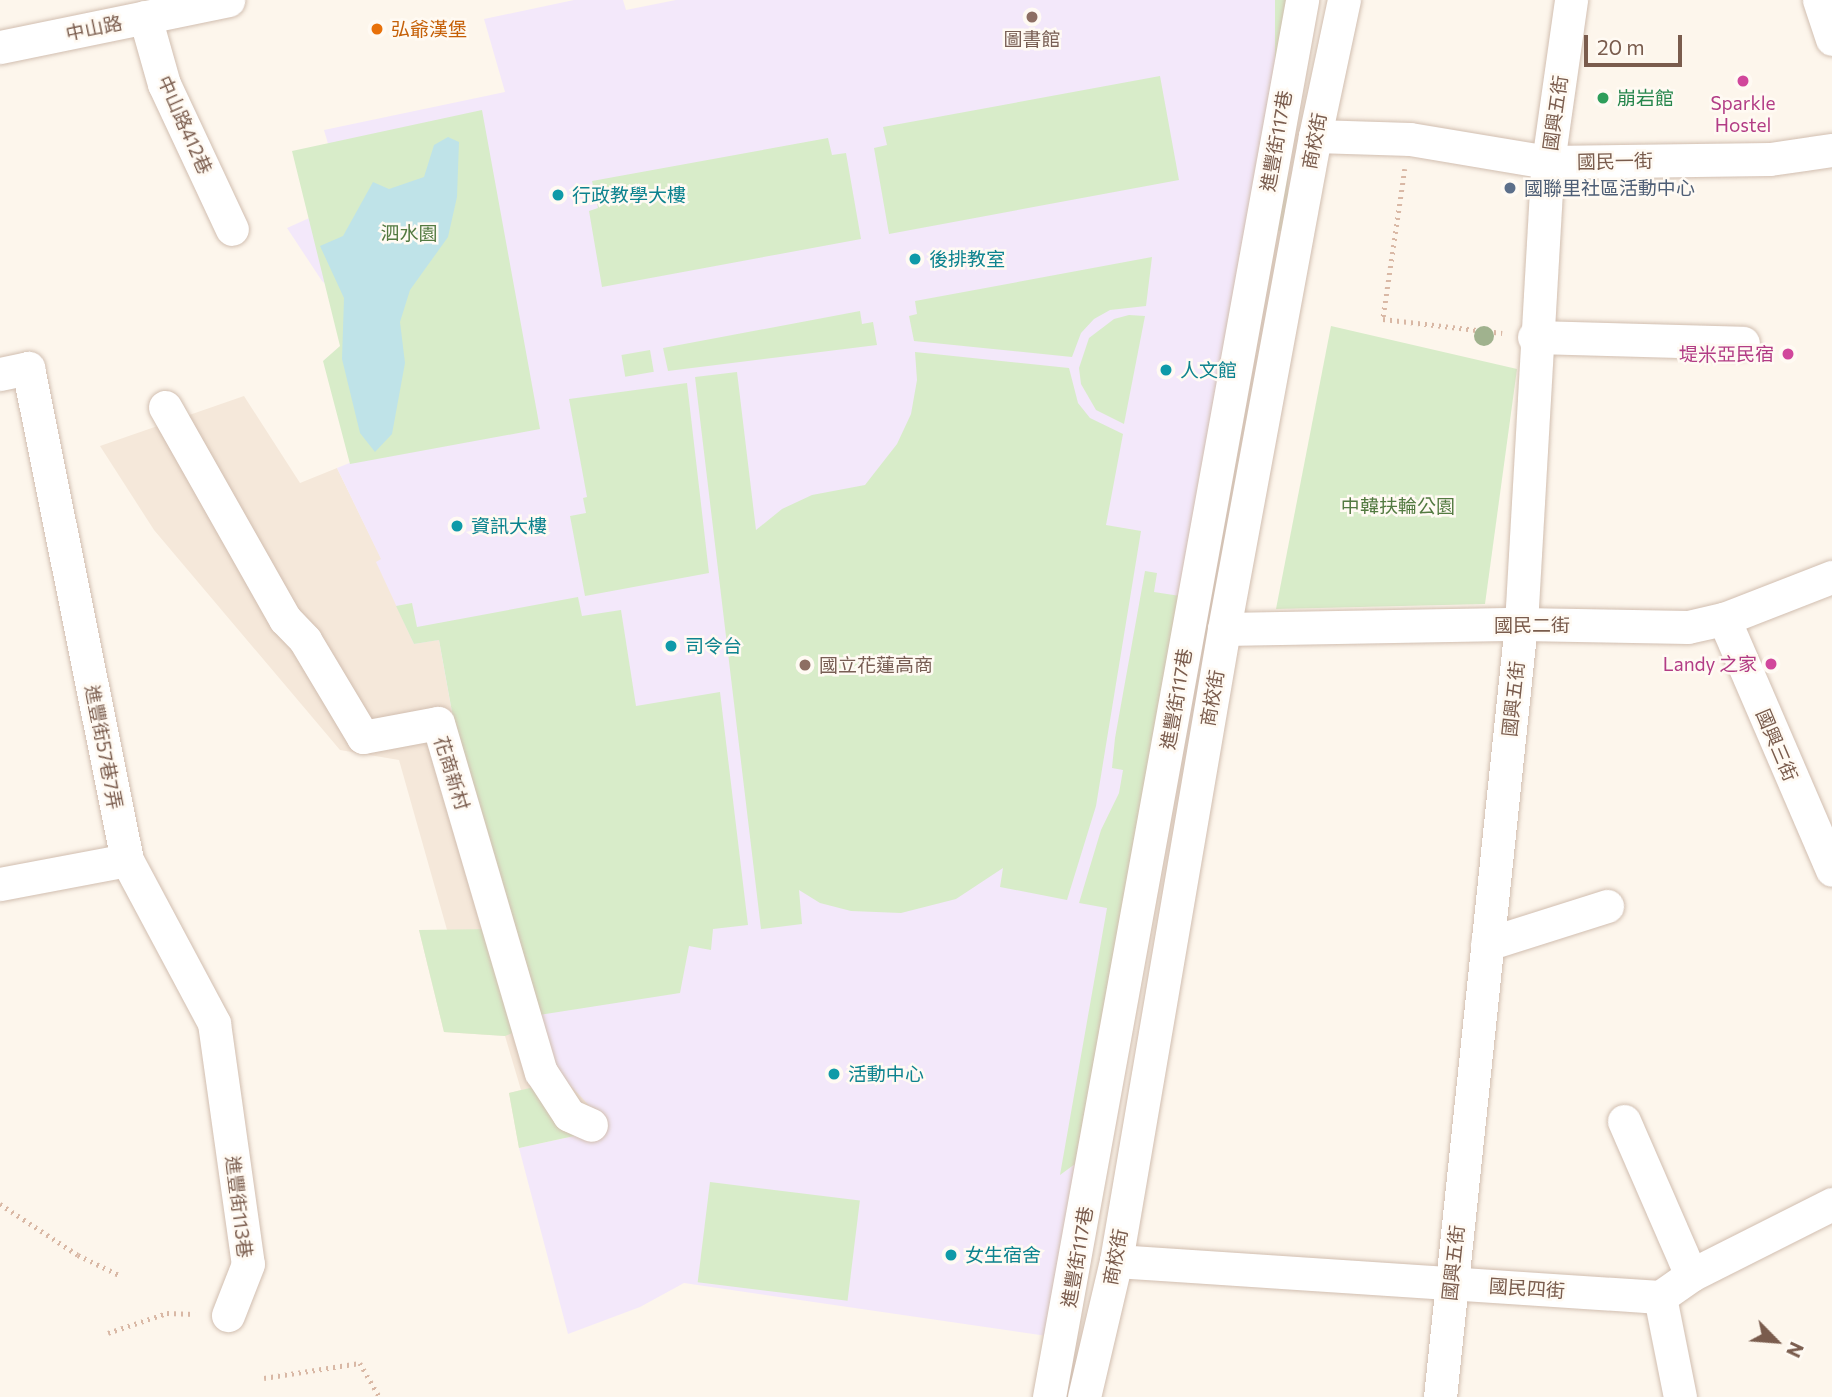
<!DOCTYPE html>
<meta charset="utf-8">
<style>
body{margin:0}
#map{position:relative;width:1832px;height:1397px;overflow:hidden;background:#fdf6ec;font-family:Commissioner,"Noto Sans TC",sans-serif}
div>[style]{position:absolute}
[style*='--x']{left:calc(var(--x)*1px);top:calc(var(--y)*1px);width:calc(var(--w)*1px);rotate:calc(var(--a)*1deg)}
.residential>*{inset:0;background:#f5e8da}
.education>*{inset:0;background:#f3e8fa}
.green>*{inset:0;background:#d8ecc9;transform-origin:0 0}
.water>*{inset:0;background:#bfe3e8}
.path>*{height:4.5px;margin-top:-2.25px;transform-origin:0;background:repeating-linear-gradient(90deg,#d9b8a5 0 2px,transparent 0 7px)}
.roads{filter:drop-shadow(0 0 2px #d1beb0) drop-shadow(0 0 2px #d1beb0)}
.minor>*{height:33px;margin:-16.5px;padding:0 16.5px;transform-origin:16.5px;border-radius:16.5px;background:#fff}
.trees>*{width:20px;height:20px;margin:-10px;border-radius:50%;background:#a0b28e}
.dots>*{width:19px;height:19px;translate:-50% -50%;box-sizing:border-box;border:4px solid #fffaf3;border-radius:50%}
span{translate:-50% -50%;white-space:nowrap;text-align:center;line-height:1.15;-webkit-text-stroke:5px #fffaf3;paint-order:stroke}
.street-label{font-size:19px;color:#7a5c4d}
.food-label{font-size:19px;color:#c56008}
.left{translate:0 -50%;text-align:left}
.education-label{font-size:19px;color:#785e54}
.leisure-label{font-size:19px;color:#27864d}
.hotel-label{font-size:19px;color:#b23c85}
.right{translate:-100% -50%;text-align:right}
.service-label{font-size:19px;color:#4e5e75}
.culture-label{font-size:19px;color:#0d838f}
.park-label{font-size:19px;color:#537a41}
.north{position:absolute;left:1741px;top:1306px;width:70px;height:70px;-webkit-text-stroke:5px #fffaf3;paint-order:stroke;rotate:115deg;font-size:19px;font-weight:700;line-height:28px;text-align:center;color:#7a5c4d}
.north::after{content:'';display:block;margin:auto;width:24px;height:32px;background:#7a5c4d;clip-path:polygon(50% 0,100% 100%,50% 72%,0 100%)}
.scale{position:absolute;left:1584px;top:35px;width:98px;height:32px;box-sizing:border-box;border:4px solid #7a5c4d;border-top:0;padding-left:9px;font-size:21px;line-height:24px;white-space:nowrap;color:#7a5c4d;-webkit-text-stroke:5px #fffaf3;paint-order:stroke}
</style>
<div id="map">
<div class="residential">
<div style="clip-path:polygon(244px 396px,300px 483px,337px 468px,382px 560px,377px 562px,439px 640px,456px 734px,595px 1112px,519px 1148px,509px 1093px,521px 1090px,505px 1036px,444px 1032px,419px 930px,449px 937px,399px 760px,340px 750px,154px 530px,100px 446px)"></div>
</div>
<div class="education">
<div style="clip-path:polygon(574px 0,623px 0,626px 10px,676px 0,1288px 0,1047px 1336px,684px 1283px,640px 1307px,568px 1334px,519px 1148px,588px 1133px,595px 1112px,556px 1070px,456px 734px,439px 640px,414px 644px,376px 562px,381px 559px,337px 468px,449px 423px,399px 349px,322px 281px,287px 228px,345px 202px,324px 130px,505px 92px,484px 19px)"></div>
</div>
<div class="green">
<div style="left:1275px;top:0;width:13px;height:231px"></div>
<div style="clip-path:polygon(1160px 76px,1179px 180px,889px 234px,874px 148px,887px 145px,883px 127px)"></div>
<div style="clip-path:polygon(482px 110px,540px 429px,350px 464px,323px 361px,340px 346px,292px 151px)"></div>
<div style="clip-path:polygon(828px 138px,832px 155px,846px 153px,861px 239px,602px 287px,589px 211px,598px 208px,592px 181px)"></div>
<div style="clip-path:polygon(1152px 257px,1146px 306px,1110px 310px,1094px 319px,1081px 333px,1072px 357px,914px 341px,909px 316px,917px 314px,915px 301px)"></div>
<div style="clip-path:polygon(860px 311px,862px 324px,873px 322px,877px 345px,668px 371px,663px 348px)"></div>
<div style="clip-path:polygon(1129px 315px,1145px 316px,1124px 424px,1096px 410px,1081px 384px,1079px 368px,1089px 338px,1114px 319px)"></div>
<div style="clip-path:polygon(1331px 326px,1517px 369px,1485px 604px,1276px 609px)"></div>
<div style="left:650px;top:350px;width:22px;height:29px;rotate:80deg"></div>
<div style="clip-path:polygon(915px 352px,1069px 368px,1078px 403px,1090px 418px,1123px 434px,1106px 525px,1141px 531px,1096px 806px,1067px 900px,1000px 887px,1003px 868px,956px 899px,901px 913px,851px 911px,820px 903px,799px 890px,802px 924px,761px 929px,695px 377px,737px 372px,756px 530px,782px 509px,812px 495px,865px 485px,897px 444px,911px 414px,917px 380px)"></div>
<div style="clip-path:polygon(687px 383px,709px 573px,585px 596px,570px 516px,586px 513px,583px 498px,587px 497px,569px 399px)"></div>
<div style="clip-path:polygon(1145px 571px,1157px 573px,1154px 592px,1180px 596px,1075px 1164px,1060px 1175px,1107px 908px,1079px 903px,1101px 830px,1119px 793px,1123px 770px,1112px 768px,1115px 738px)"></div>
<div style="clip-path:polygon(578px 597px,582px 616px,621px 610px,636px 706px,720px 692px,748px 925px,713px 929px,711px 950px,689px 946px,680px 993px,539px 1015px,456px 734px,439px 640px,414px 644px,396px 606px,412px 603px,417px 627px)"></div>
<div style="clip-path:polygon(492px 929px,518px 1031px,505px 1036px,444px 1032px,419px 930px)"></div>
<div style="clip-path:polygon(538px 1086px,588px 1133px,519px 1148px,509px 1093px)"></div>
<div style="left:710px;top:1182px;width:151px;height:101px;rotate:7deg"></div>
</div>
<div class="water">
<div style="clip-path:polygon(448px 137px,459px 142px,457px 197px,448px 237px,410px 290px,400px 322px,405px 363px,392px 434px,375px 452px,360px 433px,342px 359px,344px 298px,320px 246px,343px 236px,373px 182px,389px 189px,424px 177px,434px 145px)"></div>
</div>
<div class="path">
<div style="--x:1405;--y:169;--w:152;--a:98.3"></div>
<div style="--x:1383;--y:319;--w:120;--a:6.7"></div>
<div style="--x:0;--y:1204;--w:93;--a:33.2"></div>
<div style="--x:78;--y:1255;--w:48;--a:26"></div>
<div style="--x:108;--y:1333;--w:62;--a:-18.7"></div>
<div style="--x:167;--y:1313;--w:28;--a:2"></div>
<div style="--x:264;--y:1378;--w:97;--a:-8.9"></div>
<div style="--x:360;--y:1363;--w:39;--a:60"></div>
</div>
<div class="roads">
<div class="minor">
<div style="--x:1819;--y:0;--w:41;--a:71.6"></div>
<div style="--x:145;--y:17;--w:70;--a:74.2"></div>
<div style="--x:164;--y:84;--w:160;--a:64.9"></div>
<div style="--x:0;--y:47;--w:233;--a:-11.6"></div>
<div style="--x:1315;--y:136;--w:95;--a:1.8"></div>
<div style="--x:1410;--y:139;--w:140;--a:9.5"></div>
<div style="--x:1548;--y:162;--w:222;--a:-0.8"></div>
<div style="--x:1770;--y:159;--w:63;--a:-8.3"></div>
<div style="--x:1534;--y:337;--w:209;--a:1.6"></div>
<div style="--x:0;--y:374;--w:29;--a:-12"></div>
<div style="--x:28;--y:368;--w:502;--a:78.62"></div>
<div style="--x:127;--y:860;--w:185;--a:61.9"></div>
<div style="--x:214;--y:1023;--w:243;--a:82"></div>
<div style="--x:248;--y:1264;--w:55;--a:111.4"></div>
<div style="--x:165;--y:407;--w:244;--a:60.5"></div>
<div style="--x:285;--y:619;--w:29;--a:46"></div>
<div style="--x:305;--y:640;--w:113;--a:59.1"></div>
<div style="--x:363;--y:737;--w:76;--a:-10.6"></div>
<div style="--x:438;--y:723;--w:364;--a:73.6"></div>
<div style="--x:541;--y:1072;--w:51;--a:56.9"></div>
<div style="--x:569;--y:1115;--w:24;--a:24"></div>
<div style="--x:1724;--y:619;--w:273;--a:66.7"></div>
<div style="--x:1224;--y:629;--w:297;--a:-1"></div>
<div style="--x:1521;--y:624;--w:167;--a:1"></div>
<div style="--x:1688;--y:627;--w:37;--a:-13"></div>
<div style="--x:1724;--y:619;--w:116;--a:-21.3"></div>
<div style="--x:0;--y:884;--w:129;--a:-10.7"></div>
<div style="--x:1487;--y:944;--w:126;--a:-17.6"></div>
<div style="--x:1624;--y:1121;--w:168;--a:66.5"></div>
<div style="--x:1116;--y:1261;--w:545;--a:3.79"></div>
<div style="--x:1660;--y:1297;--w:38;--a:-35"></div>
<div style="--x:1691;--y:1275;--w:158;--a:-26.7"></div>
<div style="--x:1660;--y:1297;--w:102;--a:78.7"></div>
<div style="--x:1049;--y:1397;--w:1420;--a:-79.73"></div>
<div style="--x:1084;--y:1397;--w:140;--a:-76.8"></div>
<div style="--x:1116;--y:1261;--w:641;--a:-80.3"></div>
<div style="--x:1224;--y:629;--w:501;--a:-79.54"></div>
<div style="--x:1315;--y:136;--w:139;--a:-78"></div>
<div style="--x:1440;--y:1397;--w:777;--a:-84.02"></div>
<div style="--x:1521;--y:624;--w:463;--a:-86.7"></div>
<div style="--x:1548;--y:162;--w:164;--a:-81.9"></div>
</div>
</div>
<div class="trees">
<div style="left:1484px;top:336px"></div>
</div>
<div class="dots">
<div style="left:1032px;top:17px;background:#8d6e63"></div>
<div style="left:377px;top:29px;background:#e8710a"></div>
<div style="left:1743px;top:81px;background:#d1479c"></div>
<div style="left:1603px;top:98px;background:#2e9e5b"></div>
<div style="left:1510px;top:188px;background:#5c6f8a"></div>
<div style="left:558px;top:195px;background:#0f9aa8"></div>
<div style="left:915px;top:259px;background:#0f9aa8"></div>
<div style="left:1788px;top:354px;background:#d1479c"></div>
<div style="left:1166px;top:370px;background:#0f9aa8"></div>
<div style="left:457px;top:526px;background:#0f9aa8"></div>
<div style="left:671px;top:646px;background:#0f9aa8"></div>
<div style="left:1771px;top:664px;background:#d1479c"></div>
<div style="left:805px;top:665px;background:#8d6e63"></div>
<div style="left:834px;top:1074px;background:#0f9aa8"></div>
<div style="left:951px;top:1255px;background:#0f9aa8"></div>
</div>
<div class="street-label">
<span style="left:94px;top:28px;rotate:-12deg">中山路</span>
<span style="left:1555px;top:113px;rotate:-82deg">國興五街</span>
<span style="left:185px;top:125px;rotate:66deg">中山路412巷</span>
<span style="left:1276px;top:141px;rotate:-80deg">進豐街117巷</span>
<span style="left:1314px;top:141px;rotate:-79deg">商校街</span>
<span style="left:1615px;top:161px;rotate:-1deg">國民一街</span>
<span style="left:1532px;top:625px">國民二街</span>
<span style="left:1212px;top:698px;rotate:-80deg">商校街</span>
<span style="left:1176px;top:699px;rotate:-80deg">進豐街117巷</span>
<span style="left:1513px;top:699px;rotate:-84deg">國興五街</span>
<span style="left:1777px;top:745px;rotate:67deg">國興三街</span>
<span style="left:104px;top:747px;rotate:79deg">進豐街57巷7弄</span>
<span style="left:452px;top:773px;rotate:73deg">花商新村</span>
<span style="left:239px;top:1207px;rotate:83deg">進豐街113巷</span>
<span style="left:1077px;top:1257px;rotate:-80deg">進豐街117巷</span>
<span style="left:1115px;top:1257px;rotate:-79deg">商校街</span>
<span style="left:1453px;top:1263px;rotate:-84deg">國興五街</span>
<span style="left:1527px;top:1288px;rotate:4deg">國民四街</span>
</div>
<div class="food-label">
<span class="left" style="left:391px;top:29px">弘爺漢堡</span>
</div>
<div class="education-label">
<span style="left:1032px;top:39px">圖書館</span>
<span class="left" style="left:819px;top:665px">國立花蓮高商</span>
</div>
<div class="leisure-label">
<span class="left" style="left:1617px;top:98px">崩岩館</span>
</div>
<div class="hotel-label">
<span style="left:1743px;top:114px">Sparkle<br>Hostel</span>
<span class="right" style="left:1774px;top:354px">堤米亞民宿</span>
<span class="right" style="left:1757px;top:664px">Landy 之家</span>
</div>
<div class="service-label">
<span class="left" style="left:1524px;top:188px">國聯里社區活動中心</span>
</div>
<div class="culture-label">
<span class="left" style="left:572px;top:195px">行政教學大樓</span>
<span class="left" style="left:929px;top:259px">後排教室</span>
<span class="left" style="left:1180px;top:370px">人文館</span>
<span class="left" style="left:471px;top:526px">資訊大樓</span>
<span class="left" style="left:685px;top:646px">司令台</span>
<span class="left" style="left:848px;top:1074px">活動中心</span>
<span class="left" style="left:965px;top:1255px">女生宿舍</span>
</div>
<div class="park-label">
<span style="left:409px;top:233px">泗水園</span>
<span style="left:1398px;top:506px">中韓扶輪公園</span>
</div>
<div class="north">N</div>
<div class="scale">20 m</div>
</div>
